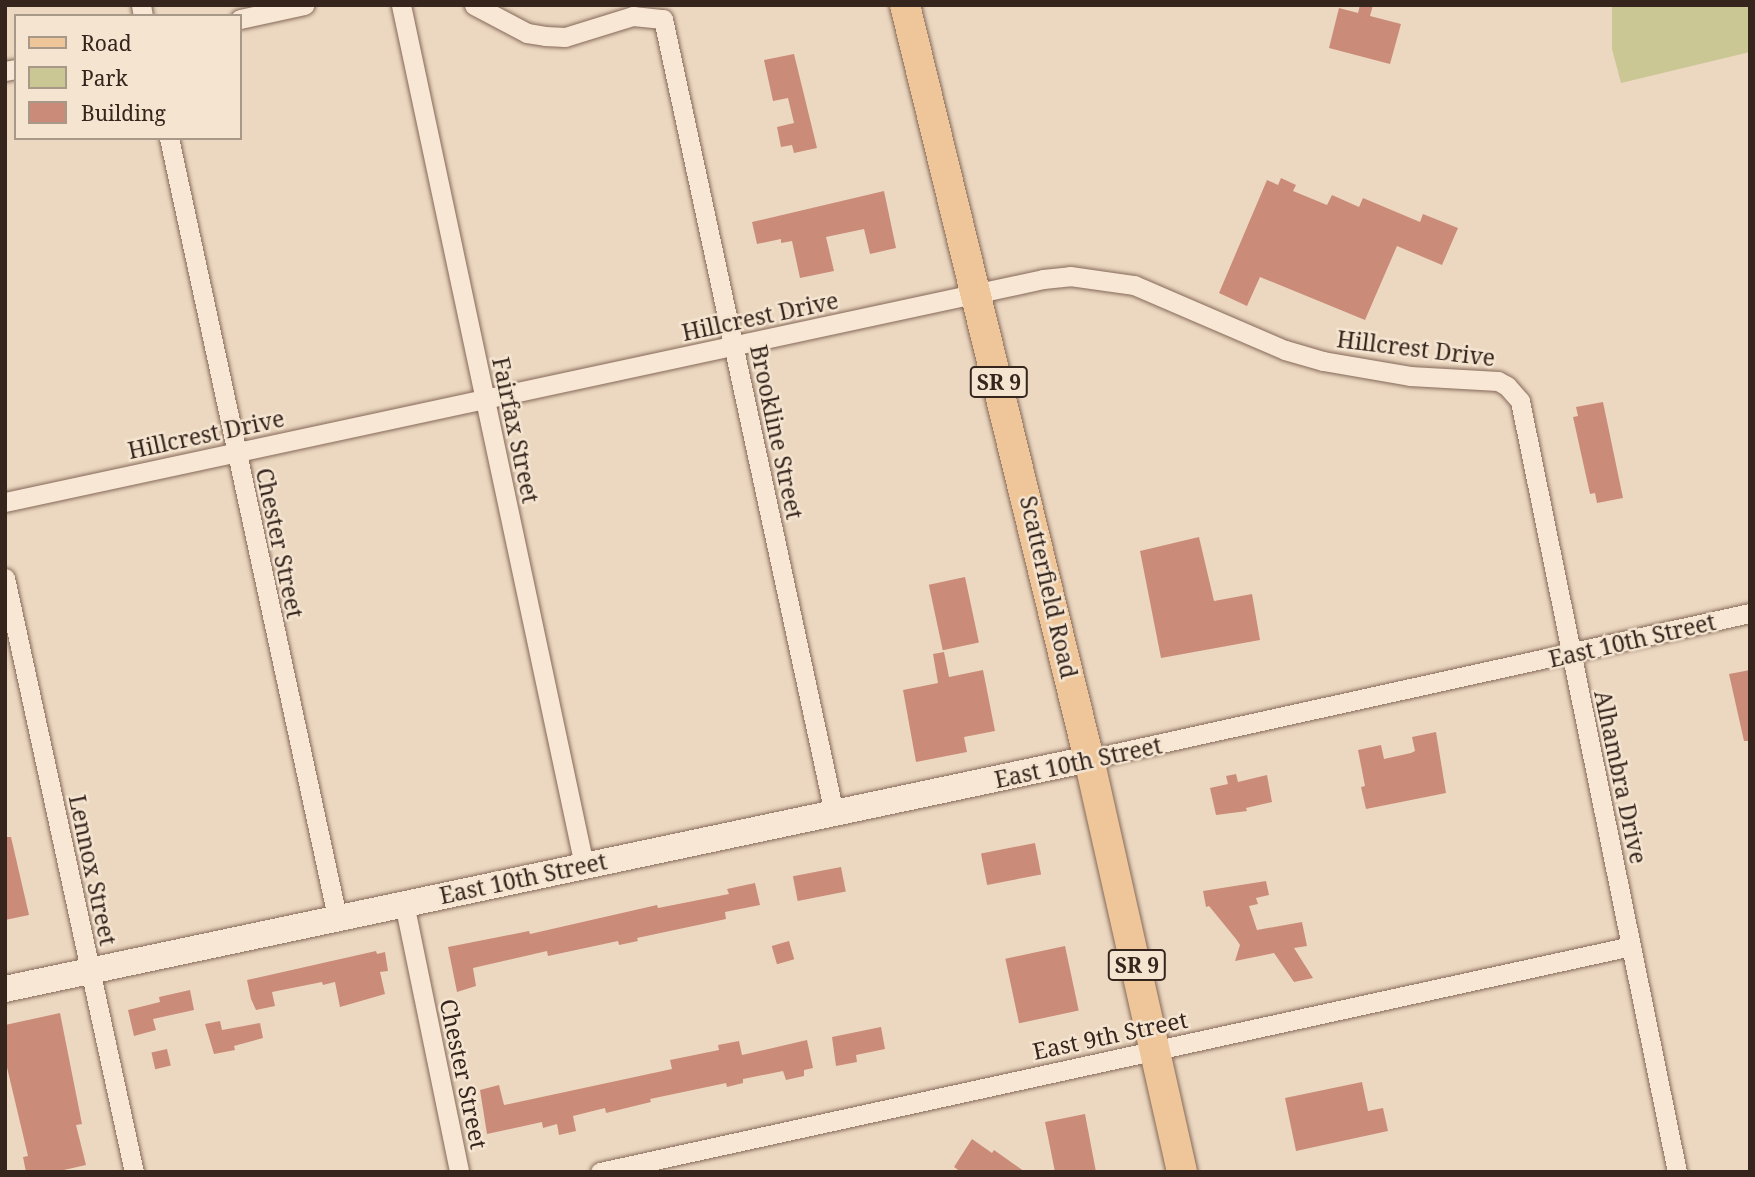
<!DOCTYPE html>
<style>
body{margin:0}
#map{position:relative;width:1755px;height:1177px;overflow:hidden;background:#ecd8c1;font-family:"Noto Serif",serif}
div>[style]{position:absolute}
[style*='--x']{left:calc(var(--x)*1px);top:calc(var(--y)*1px);width:calc(var(--w)*1px);rotate:calc(var(--a)*1deg)}
.green>*{inset:0;background:#cac795}
.building>*{inset:0;background:#ca8c78;transform-origin:0 0}
.roads{filter:drop-shadow(0 0 2px #856959) drop-shadow(0 0 2px #856959)}
.street>*{height:19px;margin:-9.5px;padding:0 9.5px;transform-origin:9.5px;border-radius:9.5px;background:#f8e7d4}
.secondary>*{height:26px;margin:-13px;padding:0 13px;transform-origin:13px;border-radius:13px;background:#f8e7d4}
.primary>*{height:30px;margin:-15px;padding:0 15px;transform-origin:15px;border-radius:15px;background:#efc699}
span{translate:-50% -50%;white-space:nowrap;text-align:center;line-height:1.15;-webkit-text-stroke:5px #f4e4d0;paint-order:stroke}
.shield-label span{padding:2px 5px;background:#f4e4d0;border:2px solid;border-radius:5px;-webkit-text-stroke-width:0}
.shield-label{font-size:21px;color:#35251d;font-weight:700}
.street-label{font-size:23px;color:#35251d}
.frame{position:absolute;inset:0;border:7px solid #35251d;pointer-events:none}
.legend{position:absolute;left:14px;top:14px;width:228px;height:126px;box-sizing:border-box;background:#f4e4d0;border:2px solid #a89888;margin:0;padding:9px 12px;list-style:none;font-size:21px;color:#35251d}
.legend li{display:flex;align-items:center;gap:14px;height:35px}
.legend b{width:35px;border:2px solid #a89888}
</style>
<div id="map">
<div class="green">
<div style="clip-path:polygon(1612px 5px,1750px 5px,1750px 52px,1621px 83px,1612px 49px)"></div>
</div>
<div class="building">
<div style="clip-path:polygon(1360px 5px,1373px 5px,1370px 16px,1401px 24px,1390px 64px,1329px 48px,1339px 8px,1358px 13px)"></div>
<div style="clip-path:polygon(794px 54px,817px 148px,794px 153px,792px 145px,781px 147px,777px 127px,794px 123px,788px 98px,773px 101px,764px 60px)"></div>
<div style="clip-path:polygon(1281px 178px,1296px 185px,1293px 191px,1327px 205px,1332px 195px,1359px 207px,1363px 198px,1420px 222px,1423px 214px,1458px 228px,1442px 265px,1397px 246px,1365px 320px,1260px 277px,1247px 306px,1219px 293px,1267px 180px,1278px 185px)"></div>
<div style="clip-path:polygon(884px 191px,896px 248px,870px 254px,864px 229px,826px 237px,834px 271px,800px 278px,792px 241px,781px 243px,781px 239px,757px 244px,752px 222px)"></div>
<div style="clip-path:polygon(1603px 402px,1623px 498px,1597px 503px,1595px 493px,1590px 494px,1573px 417px,1578px 416px,1576px 407px)"></div>
<div style="clip-path:polygon(1199px 537px,1214px 601px,1252px 594px,1260px 640px,1161px 658px,1140px 551px)"></div>
<div style="left:965px;top:577px;width:67px;height:37px;rotate:78deg"></div>
<div style="clip-path:polygon(944px 652px,949px 677px,983px 670px,995px 731px,964px 737px,967px 752px,916px 762px,903px 690px,938px 683px,933px 654px)"></div>
<div style="clip-path:polygon(1750px 670px,1750px 741px,1744px 741px,1729px 674px)"></div>
<div style="clip-path:polygon(1436px 732px,1446px 793px,1366px 809px,1361px 787px,1365px 786px,1358px 750px,1381px 745px,1384px 759px,1411px 753px,1415px 751px,1412px 737px)"></div>
<div style="clip-path:polygon(1236px 774px,1238px 782px,1267px 775px,1272px 802px,1246px 808px,1247px 811px,1216px 815px,1210px 788px,1228px 784px,1226px 776px)"></div>
<div style="clip-path:polygon(5px 837px,11px 837px,29px 915px,5px 920px)"></div>
<div style="left:1035px;top:843px;width:32px;height:55px;rotate:79deg"></div>
<div style="left:841px;top:867px;width:25px;height:49px;rotate:79deg"></div>
<div style="clip-path:polygon(1266px 881px,1269px 895px,1256px 898px,1258px 904px,1249px 906px,1257px 930px,1302px 922px,1307px 946px,1294px 948px,1313px 978px,1294px 982px,1274px 953px,1235px 961px,1240px 945px,1236px 939px,1209px 906px,1206px 907px,1203px 891px)"></div>
<div style="clip-path:polygon(755px 883px,760px 905px,725px 912px,726px 919px,637px 938px,638px 941px,619px 945px,618px 941px,548px 956px,547px 951px,473px 968px,476px 986px,457px 992px,448px 947px,529px 931px,530px 934px,657px 905px,658px 908px,729px 894px,727px 889px)"></div>
<div style="left:789px;top:941px;width:19px;height:18px;rotate:74deg"></div>
<div style="left:1065px;top:946px;width:66px;height:61px;rotate:78deg"></div>
<div style="clip-path:polygon(376px 951px,377px 954px,385px 952px,388px 971px,380px 972px,385px 994px,340px 1007px,335px 982px,323px 985px,322px 982px,272px 992px,275px 1006px,256px 1010px,251px 999px,247px 980px)"></div>
<div style="clip-path:polygon(190px 990px,194px 1010px,153px 1019px,156px 1030px,134px 1036px,128px 1010px,160px 1002px,159px 997px)"></div>
<div style="clip-path:polygon(60px 1013px,82px 1124px,76px 1125px,86px 1165px,55px 1172px,26px 1172px,23px 1157px,28px 1156px,5px 1059px,5px 1025px)"></div>
<div style="clip-path:polygon(220px 1021px,222px 1030px,260px 1023px,263px 1038px,234px 1046px,235px 1050px,214px 1054px,205px 1024px)"></div>
<div style="clip-path:polygon(881px 1027px,885px 1049px,856px 1055px,857px 1062px,836px 1066px,832px 1037px)"></div>
<div style="clip-path:polygon(807px 1040px,813px 1068px,804px 1070px,804px 1076px,786px 1080px,783px 1071px,743px 1079px,743px 1083px,727px 1087px,726px 1083px,650px 1099px,651px 1102px,606px 1113px,605px 1108px,573px 1116px,576px 1131px,559px 1135px,557px 1124px,543px 1128px,542px 1122px,487px 1134px,480px 1090px,499px 1085px,504px 1105px,672px 1069px,670px 1060px,719px 1050px,718px 1045px,739px 1041px,742px 1055px)"></div>
<div style="left:167px;top:1049px;width:17px;height:16px;rotate:77deg"></div>
<div style="clip-path:polygon(1362px 1082px,1368px 1111px,1383px 1108px,1388px 1131px,1296px 1151px,1285px 1098px)"></div>
<div style="clip-path:polygon(1085px 1114px,1096px 1172px,1055px 1172px,1045px 1122px)"></div>
<div style="clip-path:polygon(972px 1139px,992px 1153px,994px 1150px,1025px 1172px,961px 1172px,954px 1167px)"></div>
</div>
<div class="roads">
<div class="street">
<div style="--x:141;--y:5;--w:11;--a:80"></div>
<div style="--x:401;--y:5;--w:879;--a:77.99"></div>
<div style="--x:474;--y:5;--w:60;--a:27.8"></div>
<div style="--x:527;--y:33;--w:18;--a:9"></div>
<div style="--x:545;--y:36;--w:20;--a:3"></div>
<div style="--x:565;--y:37;--w:71;--a:-17.2"></div>
<div style="--x:633;--y:16;--w:30;--a:6"></div>
<div style="--x:663;--y:19;--w:812;--a:77.85"></div>
<div style="--x:240;--y:19;--w:66;--a:-12.3"></div>
<div style="--x:5;--y:71;--w:11;--a:-10"></div>
<div style="--x:169;--y:138;--w:797;--a:77.83"></div>
<div style="--x:5;--y:502;--w:1062;--a:-12.12"></div>
<div style="--x:1043;--y:279;--w:27;--a:-6"></div>
<div style="--x:1070;--y:276;--w:65;--a:8"></div>
<div style="--x:1134;--y:285;--w:164;--a:23.3"></div>
<div style="--x:1285;--y:350;--w:40;--a:16"></div>
<div style="--x:1323;--y:361;--w:88;--a:9.8"></div>
<div style="--x:1410;--y:376;--w:88;--a:3.3"></div>
<div style="--x:1498;--y:381;--w:10;--a:29"></div>
<div style="--x:1507;--y:386;--w:20;--a:49"></div>
<div style="--x:1520;--y:401;--w:787;--a:78.49"></div>
<div style="--x:5;--y:578;--w:608;--a:77.75"></div>
<div style="--x:1089;--y:759;--w:677;--a:-12.46"></div>
<div style="--x:404;--y:903;--w:275;--a:78.4"></div>
<div style="--x:600;--y:1172;--w:1055;--a:-12.36"></div>
</div>
<div class="secondary">
<div style="--x:5;--y:989;--w:1108;--a:-11.98"></div>
</div>
<div class="primary">
<div style="--x:905;--y:5;--w:776;--a:76.29"></div>
<div style="--x:1089;--y:759;--w:423;--a:77.3"></div>
</div>
</div>
<div class="shield-label">
<span style="left:999px;top:382px">SR 9</span>
<span style="left:1137px;top:965px">SR 9</span>
</div>
<div class="street-label">
<span style="left:760px;top:316px;rotate:-12deg">Hillcrest Drive</span>
<span style="left:1416px;top:348px;rotate:7deg">Hillcrest Drive</span>
<span style="left:516px;top:430px;rotate:78deg">Fairfax Street</span>
<span style="left:777px;top:432px;rotate:78deg">Brookline Street</span>
<span style="left:206px;top:434px;rotate:-12deg">Hillcrest Drive</span>
<span style="left:280px;top:543px;rotate:78deg">Chester Street</span>
<span style="left:1049px;top:587px;rotate:77deg">Scatterfield Road</span>
<span style="left:1632px;top:640px;rotate:-13deg">East 10th Street</span>
<span style="left:1078px;top:762px;rotate:-12deg">East 10th Street</span>
<span style="left:1621px;top:777px;rotate:78deg">Alhambra Drive</span>
<span style="left:93px;top:870px;rotate:78deg">Lennox Street</span>
<span style="left:523px;top:878px;rotate:-12deg">East 10th Street</span>
<span style="left:1110px;top:1035px;rotate:-12deg">East 9th Street</span>
<span style="left:464px;top:1074px;rotate:78deg">Chester Street</span>
</div>
<div class="frame"></div>
<ul class="legend">
<li><b style="height:9px;background:#efc699"></b>Road</li>
<li><b style="height:19px;background:#cac795"></b>Park</li>
<li><b style="height:19px;background:#ca8c78"></b>Building</li>
</ul>
</div>
